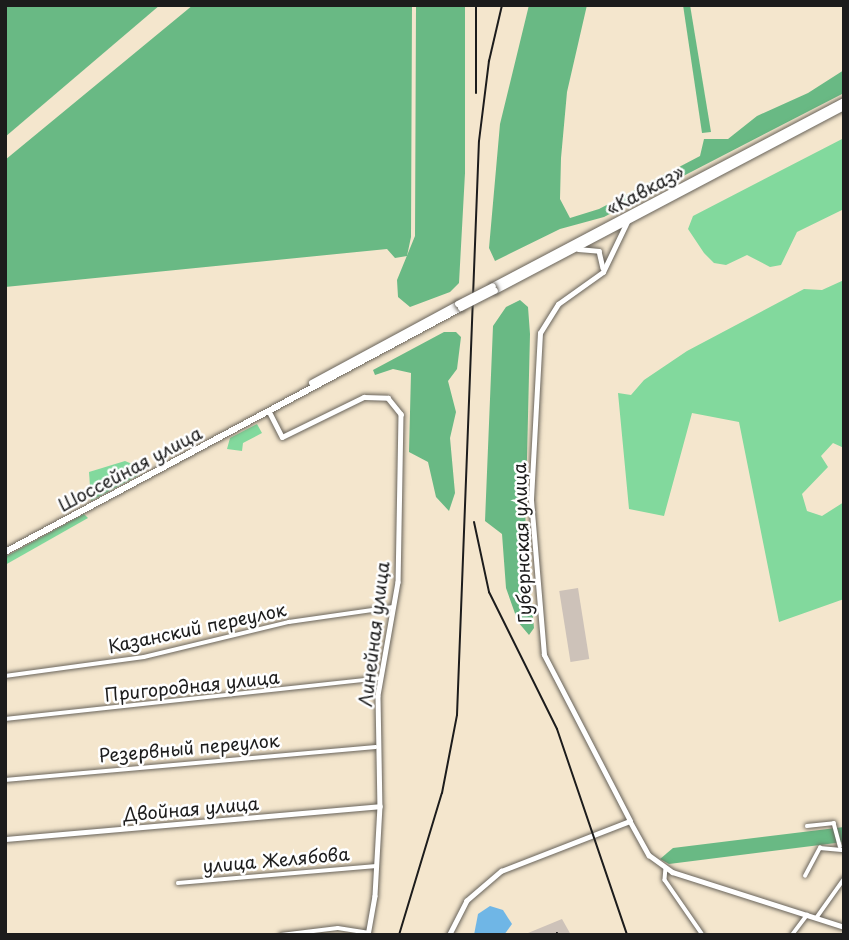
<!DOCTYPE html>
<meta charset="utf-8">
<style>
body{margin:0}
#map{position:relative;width:849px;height:940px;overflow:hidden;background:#f4e6cd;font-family:"Playpen Sans",sans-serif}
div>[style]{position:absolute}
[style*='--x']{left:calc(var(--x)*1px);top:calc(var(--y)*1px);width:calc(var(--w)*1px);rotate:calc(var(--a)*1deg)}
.industrial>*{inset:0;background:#cdc2b9;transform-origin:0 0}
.green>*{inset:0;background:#82d99d}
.forest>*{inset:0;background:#69b984}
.water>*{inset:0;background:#6fb6e6}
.roads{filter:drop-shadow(0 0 2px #68635a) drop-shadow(0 0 2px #68635a)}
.minor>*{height:3.5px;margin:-1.75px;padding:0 1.75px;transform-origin:1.75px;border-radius:1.75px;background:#fff}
.tertiary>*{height:4.5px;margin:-2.25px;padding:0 2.25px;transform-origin:2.25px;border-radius:2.25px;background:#fff}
.secondary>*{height:4.5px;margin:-2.25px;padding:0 2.25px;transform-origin:2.25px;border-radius:2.25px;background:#fff}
.trunk>*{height:6px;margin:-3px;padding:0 3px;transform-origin:3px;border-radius:3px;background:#fff}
.rail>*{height:2px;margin:-1px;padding:0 1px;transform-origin:1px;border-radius:1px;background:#1c1c1c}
.bridges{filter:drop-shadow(0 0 2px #68635a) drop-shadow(0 0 2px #68635a)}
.trunk-bridge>*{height:6px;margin:-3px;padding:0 3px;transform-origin:3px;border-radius:3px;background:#fff}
span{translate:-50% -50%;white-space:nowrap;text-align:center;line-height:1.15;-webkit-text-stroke:5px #fff;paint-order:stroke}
.street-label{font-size:18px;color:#1c1c1c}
.frame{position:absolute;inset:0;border:7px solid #1c1c1c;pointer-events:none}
</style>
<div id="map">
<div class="industrial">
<div style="left:578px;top:588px;width:72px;height:19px;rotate:81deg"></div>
<div style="clip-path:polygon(562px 919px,571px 935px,528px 935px,528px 933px)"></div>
</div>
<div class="green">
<div style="clip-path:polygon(844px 138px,844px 209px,797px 232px,781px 265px,770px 267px,747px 255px,726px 265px,714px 263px,704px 253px,688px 229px,693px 216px)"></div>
<div style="clip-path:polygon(844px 280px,844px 448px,833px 443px,821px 456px,828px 467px,802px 494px,807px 511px,822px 516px,844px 502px,844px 599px,779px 622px,739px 422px,692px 413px,664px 516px,629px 509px,618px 393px,631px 395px,644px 380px,687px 351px,804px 289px,822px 290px)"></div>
<div style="clip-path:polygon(257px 424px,262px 433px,243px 443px,242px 451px,227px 449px,230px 438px)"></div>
<div style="clip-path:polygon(125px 461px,137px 466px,139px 475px,91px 501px,89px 472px)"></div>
<div style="clip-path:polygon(84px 514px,88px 518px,5px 565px,5px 557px)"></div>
</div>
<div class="forest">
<div style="clip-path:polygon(5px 5px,160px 5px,5px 137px)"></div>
<div style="clip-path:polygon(193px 5px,412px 5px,411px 237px,407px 256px,395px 258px,387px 249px,5px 287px,5px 160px)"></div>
<div style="clip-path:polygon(416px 5px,465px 5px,465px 173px,459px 283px,450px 292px,410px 307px,398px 297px,397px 280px,415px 236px)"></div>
<div style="clip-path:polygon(529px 5px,587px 5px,567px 92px,561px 158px,560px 199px,570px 218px,599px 209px,700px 156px,704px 139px,728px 139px,757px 116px,808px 93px,844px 70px,844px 93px,604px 217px,560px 229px,495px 261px,489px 248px,500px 124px)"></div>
<div style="clip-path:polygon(683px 5px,690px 5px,711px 132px,702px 133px)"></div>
<div style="clip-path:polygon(520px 300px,528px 307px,530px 334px,525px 540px,534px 628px,529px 635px,518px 622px,506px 588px,502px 534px,485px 521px,493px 326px,506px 307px)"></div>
<div style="clip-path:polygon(444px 332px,456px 332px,461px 337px,457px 369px,448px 381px,456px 412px,450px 438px,455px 493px,449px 511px,436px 497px,428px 462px,409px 452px,411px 373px,393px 369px,375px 375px,373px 370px)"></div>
<div style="clip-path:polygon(844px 827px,844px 842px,669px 864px,660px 859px,673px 848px)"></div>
</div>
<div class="water">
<div style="clip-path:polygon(490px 906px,503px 910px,512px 924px,504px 935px,474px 935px,478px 914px)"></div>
</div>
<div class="roads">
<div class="minor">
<div style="--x:5;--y:676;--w:140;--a:-7.8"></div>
<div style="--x:144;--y:657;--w:149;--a:-13.6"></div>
<div style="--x:289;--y:622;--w:105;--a:-8.2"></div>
<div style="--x:5;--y:719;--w:378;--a:-6.2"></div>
<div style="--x:5;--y:780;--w:372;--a:-5.1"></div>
<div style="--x:807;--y:826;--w:27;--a:-6"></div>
<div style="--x:834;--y:823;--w:24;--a:75"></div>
<div style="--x:666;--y:868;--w:12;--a:95"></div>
<div style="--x:665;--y:880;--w:67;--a:55.4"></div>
<div style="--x:805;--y:876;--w:32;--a:-62"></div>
<div style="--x:820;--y:848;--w:24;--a:5"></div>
<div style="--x:178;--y:883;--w:199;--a:-4.9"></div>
<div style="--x:817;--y:917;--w:47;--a:-54.6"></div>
<div style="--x:281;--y:935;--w:57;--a:-7"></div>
<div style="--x:338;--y:928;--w:30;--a:9"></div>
<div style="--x:792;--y:935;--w:25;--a:-53"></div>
</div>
<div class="tertiary">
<div style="--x:269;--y:411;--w:29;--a:63"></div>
<div style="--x:282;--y:437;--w:91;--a:-26"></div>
<div style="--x:364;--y:397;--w:24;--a:2"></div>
<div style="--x:388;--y:398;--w:21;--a:51"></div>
<div style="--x:401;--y:414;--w:168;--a:91"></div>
<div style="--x:398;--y:582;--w:116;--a:100"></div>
<div style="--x:378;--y:696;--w:110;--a:89"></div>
<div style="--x:380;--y:806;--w:90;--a:93.2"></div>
<div style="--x:375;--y:896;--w:40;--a:100"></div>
<div style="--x:630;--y:821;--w:39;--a:61"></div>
<div style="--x:649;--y:855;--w:29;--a:36"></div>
<div style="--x:672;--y:872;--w:181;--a:17.7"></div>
<div style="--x:5;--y:839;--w:376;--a:-5"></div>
</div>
<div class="secondary">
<div style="--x:578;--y:249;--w:21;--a:5"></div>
<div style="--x:599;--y:251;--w:17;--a:77"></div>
<div style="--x:449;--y:935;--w:38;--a:-63"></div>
<div style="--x:466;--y:901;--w:46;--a:-40.6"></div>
<div style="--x:501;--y:871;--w:138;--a:-21.2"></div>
<div style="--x:630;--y:821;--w:187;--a:-117.4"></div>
<div style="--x:544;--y:655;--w:157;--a:-94.8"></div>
<div style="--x:531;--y:499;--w:166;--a:-86.9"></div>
<div style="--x:540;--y:333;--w:34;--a:-58"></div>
<div style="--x:558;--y:304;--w:55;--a:-35.4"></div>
<div style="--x:603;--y:272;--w:55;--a:-64.4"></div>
</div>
<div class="trunk">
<div style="--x:493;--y:286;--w:397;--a:-27.8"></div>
<div style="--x:495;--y:291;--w:395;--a:-27.8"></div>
<div style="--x:312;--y:383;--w:166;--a:-28.4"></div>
<div style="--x:5;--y:552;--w:517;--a:-28.15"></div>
</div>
</div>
<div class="rail">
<div style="--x:476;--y:93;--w:88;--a:-90"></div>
<div style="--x:474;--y:522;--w:72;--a:77.9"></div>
<div style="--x:489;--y:592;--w:153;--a:63.6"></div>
<div style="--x:557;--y:729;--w:218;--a:71.2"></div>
<div style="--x:557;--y:933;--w:2;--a:63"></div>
<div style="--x:399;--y:935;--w:148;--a:-73.2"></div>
<div style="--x:442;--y:793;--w:79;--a:-79.1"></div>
<div style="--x:457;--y:715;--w:574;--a:-87.81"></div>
<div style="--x:479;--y:141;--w:81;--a:-82.9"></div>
<div style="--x:489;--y:61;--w:57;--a:-76.9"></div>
</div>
<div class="bridges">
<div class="trunk-bridge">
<div style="--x:458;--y:304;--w:39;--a:-27"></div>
<div style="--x:461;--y:308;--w:38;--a:-27"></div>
</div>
</div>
<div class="street-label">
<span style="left:645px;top:190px;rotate:-28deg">«Кавказ»</span>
<span style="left:130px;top:469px;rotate:-28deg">Шоссейная улица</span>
<span style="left:522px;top:543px;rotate:-92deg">Губернская улица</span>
<span style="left:197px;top:628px;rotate:-12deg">Казанский переулок</span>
<span style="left:374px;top:634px;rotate:-83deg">Линейная улица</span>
<span style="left:192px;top:686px;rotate:-6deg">Пригородная улица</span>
<span style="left:189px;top:748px;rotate:-5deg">Резервный переулок</span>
<span style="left:191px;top:809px;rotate:-5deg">Двойная улица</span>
<span style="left:276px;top:860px;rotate:-5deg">улица Желябова</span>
</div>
<div class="frame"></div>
</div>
